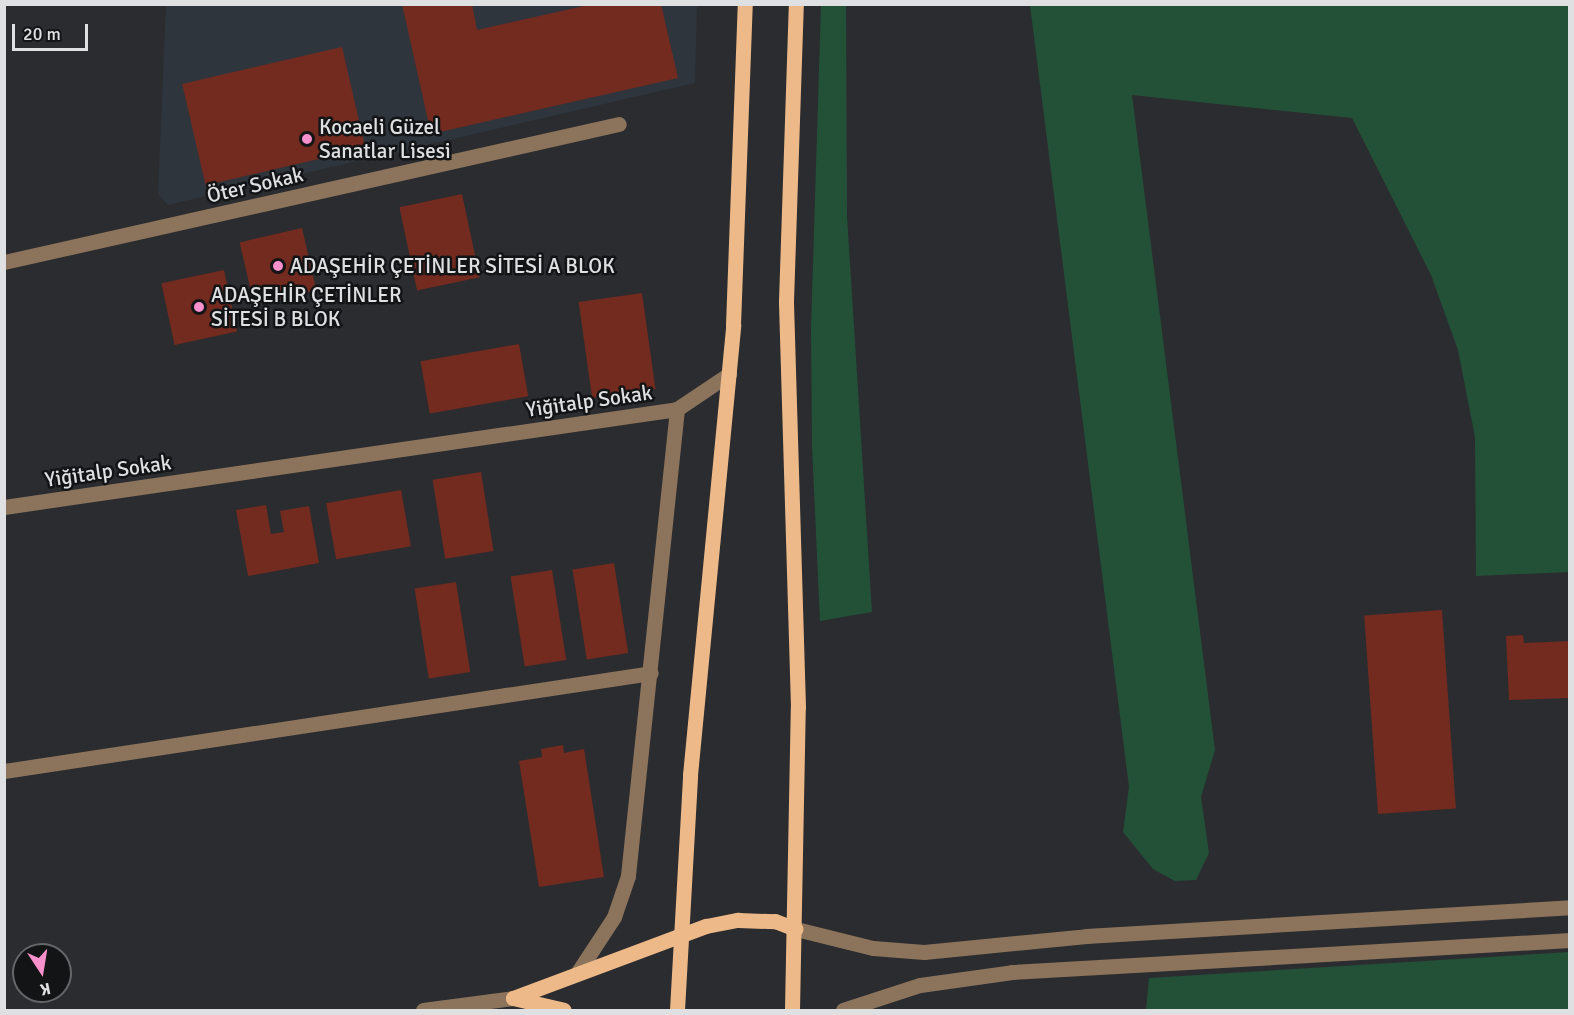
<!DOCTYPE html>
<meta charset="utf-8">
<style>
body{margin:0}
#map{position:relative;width:1574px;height:1015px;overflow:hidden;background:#2a2c2f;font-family:Signika,sans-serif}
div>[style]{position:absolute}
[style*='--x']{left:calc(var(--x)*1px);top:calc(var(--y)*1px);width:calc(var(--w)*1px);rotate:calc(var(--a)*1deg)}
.built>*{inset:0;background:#2f353d}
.green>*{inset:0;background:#235138}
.building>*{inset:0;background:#732a1f;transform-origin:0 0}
.minor>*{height:15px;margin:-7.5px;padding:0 7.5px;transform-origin:7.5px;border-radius:7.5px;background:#8c735b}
.major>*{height:15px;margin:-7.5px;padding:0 7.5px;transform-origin:7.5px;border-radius:7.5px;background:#eeb988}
.dots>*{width:16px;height:16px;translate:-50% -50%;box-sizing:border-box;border:3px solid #131416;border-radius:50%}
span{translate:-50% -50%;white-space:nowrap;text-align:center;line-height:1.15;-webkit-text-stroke:5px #131416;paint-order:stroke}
.poi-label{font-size:21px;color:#dee0e2}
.left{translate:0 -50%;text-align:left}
.street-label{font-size:21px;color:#dee0e2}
.frame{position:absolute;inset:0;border:6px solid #dee0e2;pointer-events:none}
.north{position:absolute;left:12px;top:943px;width:60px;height:60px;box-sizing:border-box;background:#131416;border:2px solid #646668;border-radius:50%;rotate:168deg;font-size:16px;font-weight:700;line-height:24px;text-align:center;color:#dee0e2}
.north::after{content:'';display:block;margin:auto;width:21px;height:27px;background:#f890cb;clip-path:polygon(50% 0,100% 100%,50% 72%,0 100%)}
.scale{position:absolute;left:12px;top:24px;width:76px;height:27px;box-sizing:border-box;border:3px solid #dee0e2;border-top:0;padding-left:8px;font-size:18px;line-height:21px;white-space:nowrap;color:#dee0e2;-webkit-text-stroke:4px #131416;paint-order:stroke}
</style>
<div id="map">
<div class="built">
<div style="clip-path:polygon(166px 5px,697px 5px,695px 83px,168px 205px,158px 194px)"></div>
</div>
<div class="green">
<div style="clip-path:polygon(821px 5px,846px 5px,847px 216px,872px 612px,820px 621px,812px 446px,811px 328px)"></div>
<div style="clip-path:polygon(1030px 5px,1569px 5px,1569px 572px,1476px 576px,1475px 437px,1458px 350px,1431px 275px,1352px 118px,1132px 95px,1215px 750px,1201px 797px,1209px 853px,1196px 880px,1175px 881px,1153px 869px,1123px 832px,1129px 787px)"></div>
<div style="clip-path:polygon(1569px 952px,1569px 1010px,1146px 1010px,1149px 978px)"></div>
</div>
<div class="building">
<div style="clip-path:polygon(402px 4px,472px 4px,477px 30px,593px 4px,661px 4px,678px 78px,431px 134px)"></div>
<div style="left:342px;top:47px;width:104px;height:164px;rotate:77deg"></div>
<div style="left:462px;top:194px;width:85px;height:64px;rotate:78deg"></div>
<div style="left:302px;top:228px;width:64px;height:64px;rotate:77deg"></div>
<div style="left:224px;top:270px;width:63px;height:64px;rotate:78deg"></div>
<div style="left:642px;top:293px;width:97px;height:64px;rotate:82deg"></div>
<div style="left:519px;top:344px;width:53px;height:100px;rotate:80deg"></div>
<div style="left:481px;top:472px;width:80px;height:49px;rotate:81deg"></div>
<div style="left:401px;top:490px;width:57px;height:76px;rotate:80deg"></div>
<div style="clip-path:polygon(266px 505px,271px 534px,284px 532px,280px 511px,309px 506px,319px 563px,248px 576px,236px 510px)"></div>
<div style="left:614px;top:563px;width:91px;height:42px;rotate:81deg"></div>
<div style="left:552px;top:570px;width:91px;height:42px;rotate:81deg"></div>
<div style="left:456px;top:582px;width:91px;height:42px;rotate:81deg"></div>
<div style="left:1442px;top:610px;width:199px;height:78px;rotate:86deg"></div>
<div style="clip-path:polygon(1523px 635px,1524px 643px,1570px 641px,1570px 698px,1509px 700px,1506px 636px)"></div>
<div style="clip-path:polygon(563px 745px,564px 753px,584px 749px,604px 877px,539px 887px,519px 761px,542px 757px,541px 749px)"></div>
</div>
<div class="minor">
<div style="--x:4;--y:262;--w:630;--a:-12.65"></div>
<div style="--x:677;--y:409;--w:63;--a:-33.9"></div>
<div style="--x:4;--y:507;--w:680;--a:-8.28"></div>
<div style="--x:677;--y:409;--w:470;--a:96"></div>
<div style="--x:628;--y:876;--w:43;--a:108.9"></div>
<div style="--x:614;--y:917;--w:66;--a:123.2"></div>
<div style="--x:4;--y:771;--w:654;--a:-8.61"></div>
<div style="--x:796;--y:929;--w:79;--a:13.9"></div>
<div style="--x:873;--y:948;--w:51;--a:4.5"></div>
<div style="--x:924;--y:952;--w:163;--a:-5.6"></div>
<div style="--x:1086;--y:936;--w:485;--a:-3.4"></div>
<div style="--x:423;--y:1010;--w:91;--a:-7.6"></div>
<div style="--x:843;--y:1010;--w:81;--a:-18"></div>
<div style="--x:920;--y:985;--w:93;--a:-8"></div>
<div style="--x:1012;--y:972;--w:559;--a:-3.28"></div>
</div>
<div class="major">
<div style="--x:513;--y:998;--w:206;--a:-20.5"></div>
<div style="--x:706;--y:926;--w:33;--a:-11"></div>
<div style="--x:738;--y:920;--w:37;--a:2"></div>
<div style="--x:775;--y:921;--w:22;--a:21"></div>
<div style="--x:513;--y:998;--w:52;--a:13.2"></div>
<div style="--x:677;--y:1010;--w:235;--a:-86.8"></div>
<div style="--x:690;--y:775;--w:452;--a:-84.5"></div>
<div style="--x:733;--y:325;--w:321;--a:-87.9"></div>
<div style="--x:792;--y:1010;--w:303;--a:-88.9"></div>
<div style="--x:798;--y:707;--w:406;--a:-91.7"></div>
<div style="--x:786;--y:301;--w:297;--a:-88.1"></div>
</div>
<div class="dots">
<div style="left:307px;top:139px;background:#f890cb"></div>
<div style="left:278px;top:266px;background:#f890cb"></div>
<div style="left:199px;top:307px;background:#f890cb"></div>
</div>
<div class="poi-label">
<span class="left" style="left:319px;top:139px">Kocaeli Güzel<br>Sanatlar Lisesi</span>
<span class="left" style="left:290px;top:266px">ADAŞEHİR ÇETİNLER SİTESİ A BLOK</span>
<span class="left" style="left:211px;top:307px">ADAŞEHİR ÇETİNLER<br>SİTESİ B BLOK</span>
</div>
<div class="street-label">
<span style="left:255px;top:185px;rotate:-13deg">Öter Sokak</span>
<span style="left:589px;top:401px;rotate:-8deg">Yiğitalp Sokak</span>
<span style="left:108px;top:471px;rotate:-8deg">Yiğitalp Sokak</span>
</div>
<div class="frame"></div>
<div class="north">K</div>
<div class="scale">20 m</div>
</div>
